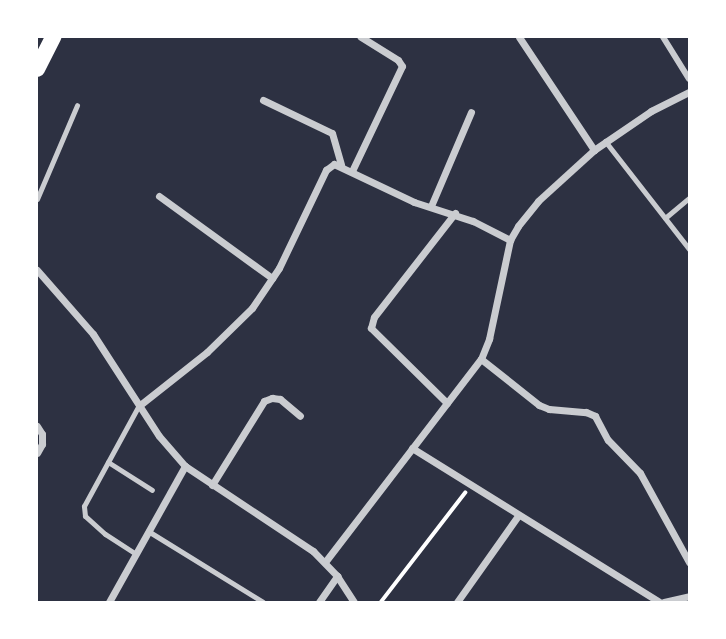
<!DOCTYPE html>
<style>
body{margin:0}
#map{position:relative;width:726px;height:639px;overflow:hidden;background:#2d3142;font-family:Rubik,sans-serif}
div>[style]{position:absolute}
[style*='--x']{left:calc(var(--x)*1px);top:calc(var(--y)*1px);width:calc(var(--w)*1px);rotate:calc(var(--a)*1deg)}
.path>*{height:3.5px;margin:-1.75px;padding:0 1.75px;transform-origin:1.75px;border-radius:1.75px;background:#fff}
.service>*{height:5px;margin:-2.5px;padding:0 2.5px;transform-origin:2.5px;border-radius:2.5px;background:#caccd0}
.pedestrian>*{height:6px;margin:-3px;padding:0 3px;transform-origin:3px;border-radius:3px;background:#caccd0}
.minor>*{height:7px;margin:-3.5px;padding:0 3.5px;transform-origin:3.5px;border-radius:3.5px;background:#caccd0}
.trunk>*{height:16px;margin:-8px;padding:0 8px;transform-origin:8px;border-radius:8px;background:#fff}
span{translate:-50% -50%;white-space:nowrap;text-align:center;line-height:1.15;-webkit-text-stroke:5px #fff;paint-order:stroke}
.frame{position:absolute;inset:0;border:38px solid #fff;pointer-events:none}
</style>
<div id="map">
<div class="path">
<div style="--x:381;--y:602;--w:138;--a:-52.4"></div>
</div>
<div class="service">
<div style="--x:605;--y:141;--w:137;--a:52.1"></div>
<div style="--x:37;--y:199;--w:102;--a:-66.9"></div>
<div style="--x:665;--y:218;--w:31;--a:-40"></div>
<div style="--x:108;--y:462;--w:52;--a:32.5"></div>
<div style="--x:148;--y:531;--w:135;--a:31.7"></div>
<div style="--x:136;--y:554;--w:37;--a:-147"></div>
<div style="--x:105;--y:534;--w:27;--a:-138"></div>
<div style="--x:85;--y:516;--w:10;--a:-96"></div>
<div style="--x:84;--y:506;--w:115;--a:-61.4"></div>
</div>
<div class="pedestrian">
<div style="--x:663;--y:37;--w:49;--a:58.2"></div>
</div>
<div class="minor">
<div style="--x:519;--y:37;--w:136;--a:56.4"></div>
<div style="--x:263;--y:100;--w:76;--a:25.6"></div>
<div style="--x:332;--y:133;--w:33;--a:74"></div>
<div style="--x:352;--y:171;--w:116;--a:-64.5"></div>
<div style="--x:402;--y:66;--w:7;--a:-124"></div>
<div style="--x:398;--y:60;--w:44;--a:-148.1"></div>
<div style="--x:159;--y:196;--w:140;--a:36"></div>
<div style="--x:431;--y:206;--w:102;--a:-66.9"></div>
<div style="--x:37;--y:270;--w:85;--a:48.8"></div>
<div style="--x:93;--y:334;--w:121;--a:57.1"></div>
<div style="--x:159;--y:436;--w:40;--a:49"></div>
<div style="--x:185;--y:466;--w:154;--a:33.6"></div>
<div style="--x:313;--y:551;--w:35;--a:46"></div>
<div style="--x:337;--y:576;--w:31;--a:57"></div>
<div style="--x:481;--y:359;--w:74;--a:38.4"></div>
<div style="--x:539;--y:405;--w:11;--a:22"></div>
<div style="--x:549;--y:409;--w:37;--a:5"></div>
<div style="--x:586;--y:412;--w:10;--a:24"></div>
<div style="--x:595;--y:416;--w:27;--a:62"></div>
<div style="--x:608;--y:440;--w:46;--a:45.9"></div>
<div style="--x:640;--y:473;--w:102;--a:61.2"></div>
<div style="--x:447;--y:403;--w:107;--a:-135.4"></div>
<div style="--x:371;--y:328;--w:11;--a:-75"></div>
<div style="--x:374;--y:317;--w:132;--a:-52.1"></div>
<div style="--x:140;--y:405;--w:85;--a:-38.3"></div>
<div style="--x:207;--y:352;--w:63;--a:-44.4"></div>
<div style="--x:252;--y:308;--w:48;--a:-56"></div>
<div style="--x:279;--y:268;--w:109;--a:-64.4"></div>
<div style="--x:326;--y:170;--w:10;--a:-37"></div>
<div style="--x:334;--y:164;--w:89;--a:25.4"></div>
<div style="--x:414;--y:202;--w:62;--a:17.9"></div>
<div style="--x:473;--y:221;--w:42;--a:27.2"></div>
<div style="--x:37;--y:426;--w:9;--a:58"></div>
<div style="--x:42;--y:434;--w:10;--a:90"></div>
<div style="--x:42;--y:444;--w:10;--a:119"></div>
<div style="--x:412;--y:448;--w:291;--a:31.9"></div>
<div style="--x:212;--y:485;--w:99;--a:-58.2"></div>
<div style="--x:264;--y:401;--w:9;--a:-21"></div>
<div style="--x:272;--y:398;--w:8;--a:7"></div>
<div style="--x:280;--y:399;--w:26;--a:40"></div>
<div style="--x:325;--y:562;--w:256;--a:-52.5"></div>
<div style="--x:481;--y:359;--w:22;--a:-68"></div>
<div style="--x:489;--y:339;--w:101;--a:-78"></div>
<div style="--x:510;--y:240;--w:16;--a:-60"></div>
<div style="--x:518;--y:226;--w:32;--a:-51"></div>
<div style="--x:538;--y:201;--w:76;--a:-42.3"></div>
<div style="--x:594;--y:150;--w:69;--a:-34.4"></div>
<div style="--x:651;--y:111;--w:42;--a:-26.6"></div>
<div style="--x:109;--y:602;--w:156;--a:-60.8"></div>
<div style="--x:319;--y:602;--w:32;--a:-55"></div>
<div style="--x:457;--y:602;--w:105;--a:-54.7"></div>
<div style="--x:664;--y:602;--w:26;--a:-13"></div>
</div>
<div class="trunk">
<div style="--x:37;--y:69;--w:36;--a:-63"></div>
</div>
<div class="frame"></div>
</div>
